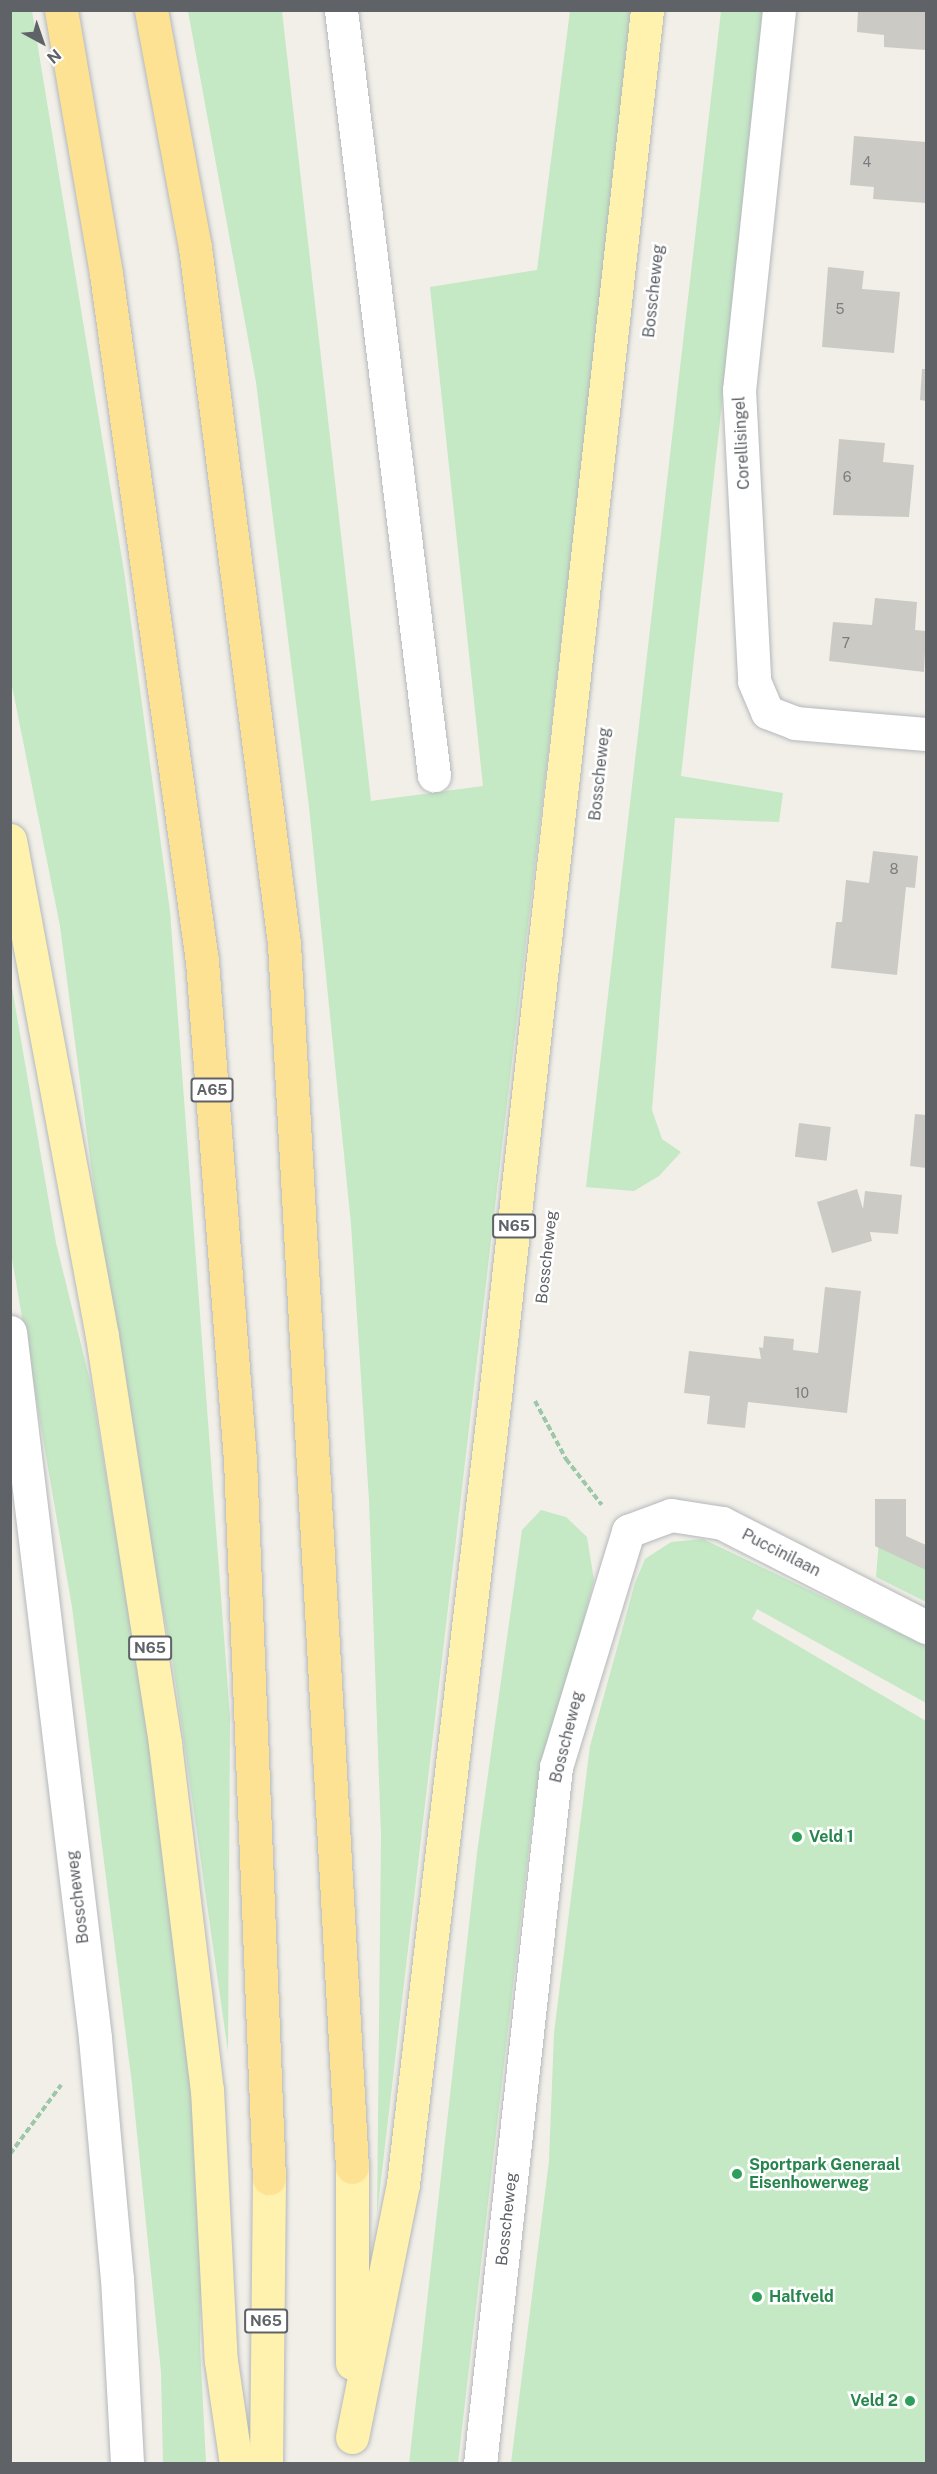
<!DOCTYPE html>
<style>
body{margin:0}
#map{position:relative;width:937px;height:2474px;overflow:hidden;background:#f1efe8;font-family:"Public Sans",sans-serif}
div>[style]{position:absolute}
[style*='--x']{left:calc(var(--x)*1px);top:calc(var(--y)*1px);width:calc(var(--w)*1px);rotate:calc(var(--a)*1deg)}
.green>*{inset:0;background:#c5e8c5}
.building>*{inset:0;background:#cccac5;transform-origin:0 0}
.path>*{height:4px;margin-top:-2px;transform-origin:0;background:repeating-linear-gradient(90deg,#9cc7a9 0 6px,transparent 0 9px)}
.roads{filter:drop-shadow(0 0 2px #b5b8bc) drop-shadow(0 0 2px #b5b8bc)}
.minor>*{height:33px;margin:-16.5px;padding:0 16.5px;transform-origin:16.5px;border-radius:16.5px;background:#fff}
.major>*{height:33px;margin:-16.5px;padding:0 16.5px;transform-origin:16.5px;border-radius:16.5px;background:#fff2af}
.highway>*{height:33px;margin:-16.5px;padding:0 16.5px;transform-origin:16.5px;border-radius:16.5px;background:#fde293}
.dots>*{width:16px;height:16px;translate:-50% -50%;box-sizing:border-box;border:3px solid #fff;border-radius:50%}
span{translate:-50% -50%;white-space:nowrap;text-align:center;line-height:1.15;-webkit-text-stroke:5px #fff;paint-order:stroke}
.number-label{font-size:14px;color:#7a7d7f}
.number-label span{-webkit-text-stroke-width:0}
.shield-label span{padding:2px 4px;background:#fff;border:2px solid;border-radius:4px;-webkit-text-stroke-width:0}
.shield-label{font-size:15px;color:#5f6368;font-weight:700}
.street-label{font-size:16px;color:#5f6368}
.leisure-label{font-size:16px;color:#27864d;font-weight:700}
.left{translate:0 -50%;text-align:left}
.right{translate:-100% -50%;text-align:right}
.frame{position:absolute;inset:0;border:12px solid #5f6368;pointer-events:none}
.north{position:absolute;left:12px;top:12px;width:60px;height:60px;-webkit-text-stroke:4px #fff;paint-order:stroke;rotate:140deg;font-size:16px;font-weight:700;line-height:24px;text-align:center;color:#5f6368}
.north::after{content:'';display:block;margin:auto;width:21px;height:27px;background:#5f6368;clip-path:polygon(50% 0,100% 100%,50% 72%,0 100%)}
</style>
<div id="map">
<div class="green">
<div style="clip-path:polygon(10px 11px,32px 11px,124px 571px,170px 911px,230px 1717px,228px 2052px,172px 1658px,134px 1461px,99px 1228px,60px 926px,11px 681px)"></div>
<div style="clip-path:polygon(188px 11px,282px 11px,371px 801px,483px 786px,430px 287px,537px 270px,570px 11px,635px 11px,377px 2214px,381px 1835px,369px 1500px,351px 1224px,309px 807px,256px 382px)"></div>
<div style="clip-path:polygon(721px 11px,765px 11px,681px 776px,783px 793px,779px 822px,675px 818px,652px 1110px,662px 1139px,681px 1152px,659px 1176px,634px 1191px,586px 1187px)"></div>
<div style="clip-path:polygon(10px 976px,56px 1243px,91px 1385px,166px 1836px,203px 2144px,200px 2345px,206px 2463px,163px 2463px,161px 2372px,132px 2084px,72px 1607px,11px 1253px)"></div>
<div style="clip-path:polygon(541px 1510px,566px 1517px,587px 1537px,594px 1580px,532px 1822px,458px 2463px,409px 2464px,477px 1853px,522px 1530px)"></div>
<div style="clip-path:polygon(880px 1529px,926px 1554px,926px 1602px,876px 1577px)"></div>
<div style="clip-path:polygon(703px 1539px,926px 1646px,926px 1703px,757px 1609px,752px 1619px,926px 1721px,926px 2463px,511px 2463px,549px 2161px,554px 2033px,590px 1746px,635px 1583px,645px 1559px,671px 1542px)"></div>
</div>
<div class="building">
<div style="clip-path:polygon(858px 10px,926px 10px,926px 50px,884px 47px,884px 35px,857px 32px)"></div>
<div style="clip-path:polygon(854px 136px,926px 142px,926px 203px,873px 199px,874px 187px,850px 185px)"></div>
<div style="clip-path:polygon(828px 267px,864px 271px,862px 289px,900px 292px,894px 353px,822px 347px)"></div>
<div style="clip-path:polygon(922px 369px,926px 369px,926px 401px,920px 400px)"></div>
<div style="clip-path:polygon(839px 439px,885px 443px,883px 462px,914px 465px,909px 517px,833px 515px)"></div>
<div style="clip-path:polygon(875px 598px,917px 602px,915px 630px,926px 631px,924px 672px,829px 661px,833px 622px,872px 625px)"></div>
<div style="clip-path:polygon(873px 851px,918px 856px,915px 888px,906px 887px,897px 975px,831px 968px,836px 922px,842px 922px,846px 880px,869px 883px)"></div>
<div style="clip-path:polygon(915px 1114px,926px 1115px,926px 1168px,910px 1166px)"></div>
<div style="left:799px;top:1123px;width:32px;height:34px;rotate:7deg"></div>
<div style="clip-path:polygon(857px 1189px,863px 1209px,865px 1191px,902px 1195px,898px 1234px,870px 1232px,872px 1241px,832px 1253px,817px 1202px)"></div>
<div style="clip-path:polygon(825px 1287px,861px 1291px,847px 1413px,748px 1402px,745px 1428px,707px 1424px,710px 1396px,684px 1393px,689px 1351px,761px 1359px,759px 1347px,763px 1348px,764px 1336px,794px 1339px,793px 1350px,818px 1353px)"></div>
<div style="clip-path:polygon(875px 1499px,906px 1499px,906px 1536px,926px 1545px,926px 1570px,875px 1546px)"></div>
</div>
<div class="path">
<div style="--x:535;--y:1401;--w:66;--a:61.9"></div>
<div style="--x:566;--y:1459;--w:58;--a:52"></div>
<div style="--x:10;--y:2154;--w:86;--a:-53.5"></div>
</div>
<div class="roads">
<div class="minor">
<div style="--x:341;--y:10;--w:771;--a:83.07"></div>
<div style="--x:779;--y:10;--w:382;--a:96"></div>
<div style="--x:739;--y:390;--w:291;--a:87"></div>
<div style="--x:754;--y:681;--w:34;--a:67"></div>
<div style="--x:767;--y:712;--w:30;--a:21"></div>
<div style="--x:795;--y:723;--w:131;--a:4.8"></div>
<div style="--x:10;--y:1332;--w:711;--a:83.13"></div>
<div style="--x:95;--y:2038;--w:241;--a:84.8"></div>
<div style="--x:117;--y:2278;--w:186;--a:86.9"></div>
<div style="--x:480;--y:2464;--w:701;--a:-83.78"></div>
<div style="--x:556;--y:1767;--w:247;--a:-73"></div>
<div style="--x:628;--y:1531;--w:46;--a:-20.4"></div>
<div style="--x:671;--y:1515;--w:52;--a:8.9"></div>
<div style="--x:722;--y:1523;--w:229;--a:27"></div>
</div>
<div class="major">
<div style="--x:10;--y:840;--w:504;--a:79.49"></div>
<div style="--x:102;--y:1336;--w:413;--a:81.2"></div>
<div style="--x:165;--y:1744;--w:348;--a:83.1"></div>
<div style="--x:207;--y:2089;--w:272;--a:87.1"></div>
<div style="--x:221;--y:2361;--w:104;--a:81.7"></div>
<div style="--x:352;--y:2363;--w:196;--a:-90"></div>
<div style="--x:352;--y:2437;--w:258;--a:-78.6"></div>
<div style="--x:403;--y:2184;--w:793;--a:-83.34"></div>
<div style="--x:495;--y:1396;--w:1394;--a:-83.74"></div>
<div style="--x:266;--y:2464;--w:286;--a:-89.4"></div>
</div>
<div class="highway">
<div style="--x:61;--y:10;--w:268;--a:80.3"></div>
<div style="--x:106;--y:274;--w:694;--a:82.05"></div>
<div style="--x:202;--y:961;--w:500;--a:85.65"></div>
<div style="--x:240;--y:1460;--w:719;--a:87.69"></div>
<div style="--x:151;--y:10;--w:241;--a:79.5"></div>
<div style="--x:195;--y:247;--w:703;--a:82.72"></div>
<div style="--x:284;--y:944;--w:1225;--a:86.82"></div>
</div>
</div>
<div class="dots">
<div style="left:797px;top:1837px;background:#2e9e5b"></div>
<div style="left:737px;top:2174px;background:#2e9e5b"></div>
<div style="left:757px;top:2297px;background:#2e9e5b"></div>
<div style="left:910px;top:2401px;background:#2e9e5b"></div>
</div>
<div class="number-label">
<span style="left:867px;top:162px">4</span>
<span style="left:840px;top:309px">5</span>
<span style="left:847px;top:477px">6</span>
<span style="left:846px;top:643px">7</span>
<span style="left:894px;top:869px">8</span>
<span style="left:802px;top:1393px">10</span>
</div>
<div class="shield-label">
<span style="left:212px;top:1090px">A65</span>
<span style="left:514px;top:1226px">N65</span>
<span style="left:150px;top:1648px">N65</span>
<span style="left:266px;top:2321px">N65</span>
</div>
<div class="street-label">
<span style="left:654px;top:291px;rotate:-84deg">Bosscheweg</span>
<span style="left:742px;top:443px;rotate:-93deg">Corellisingel</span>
<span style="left:600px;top:774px;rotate:-84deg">Bosscheweg</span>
<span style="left:547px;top:1257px;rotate:-84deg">Bosscheweg</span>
<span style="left:781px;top:1553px;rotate:27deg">Puccinilaan</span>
<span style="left:567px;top:1737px;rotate:-76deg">Bosscheweg</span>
<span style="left:78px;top:1897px;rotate:-97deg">Bosscheweg</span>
<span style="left:507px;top:2219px;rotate:-84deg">Bosscheweg</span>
</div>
<div class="leisure-label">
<span class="left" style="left:809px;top:1837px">Veld 1</span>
<span class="left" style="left:749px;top:2174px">Sportpark Generaal<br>Eisenhowerweg</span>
<span class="left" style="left:769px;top:2297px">Halfveld</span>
<span class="right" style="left:898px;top:2401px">Veld 2</span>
</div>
<div class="frame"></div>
<div class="north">N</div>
</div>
